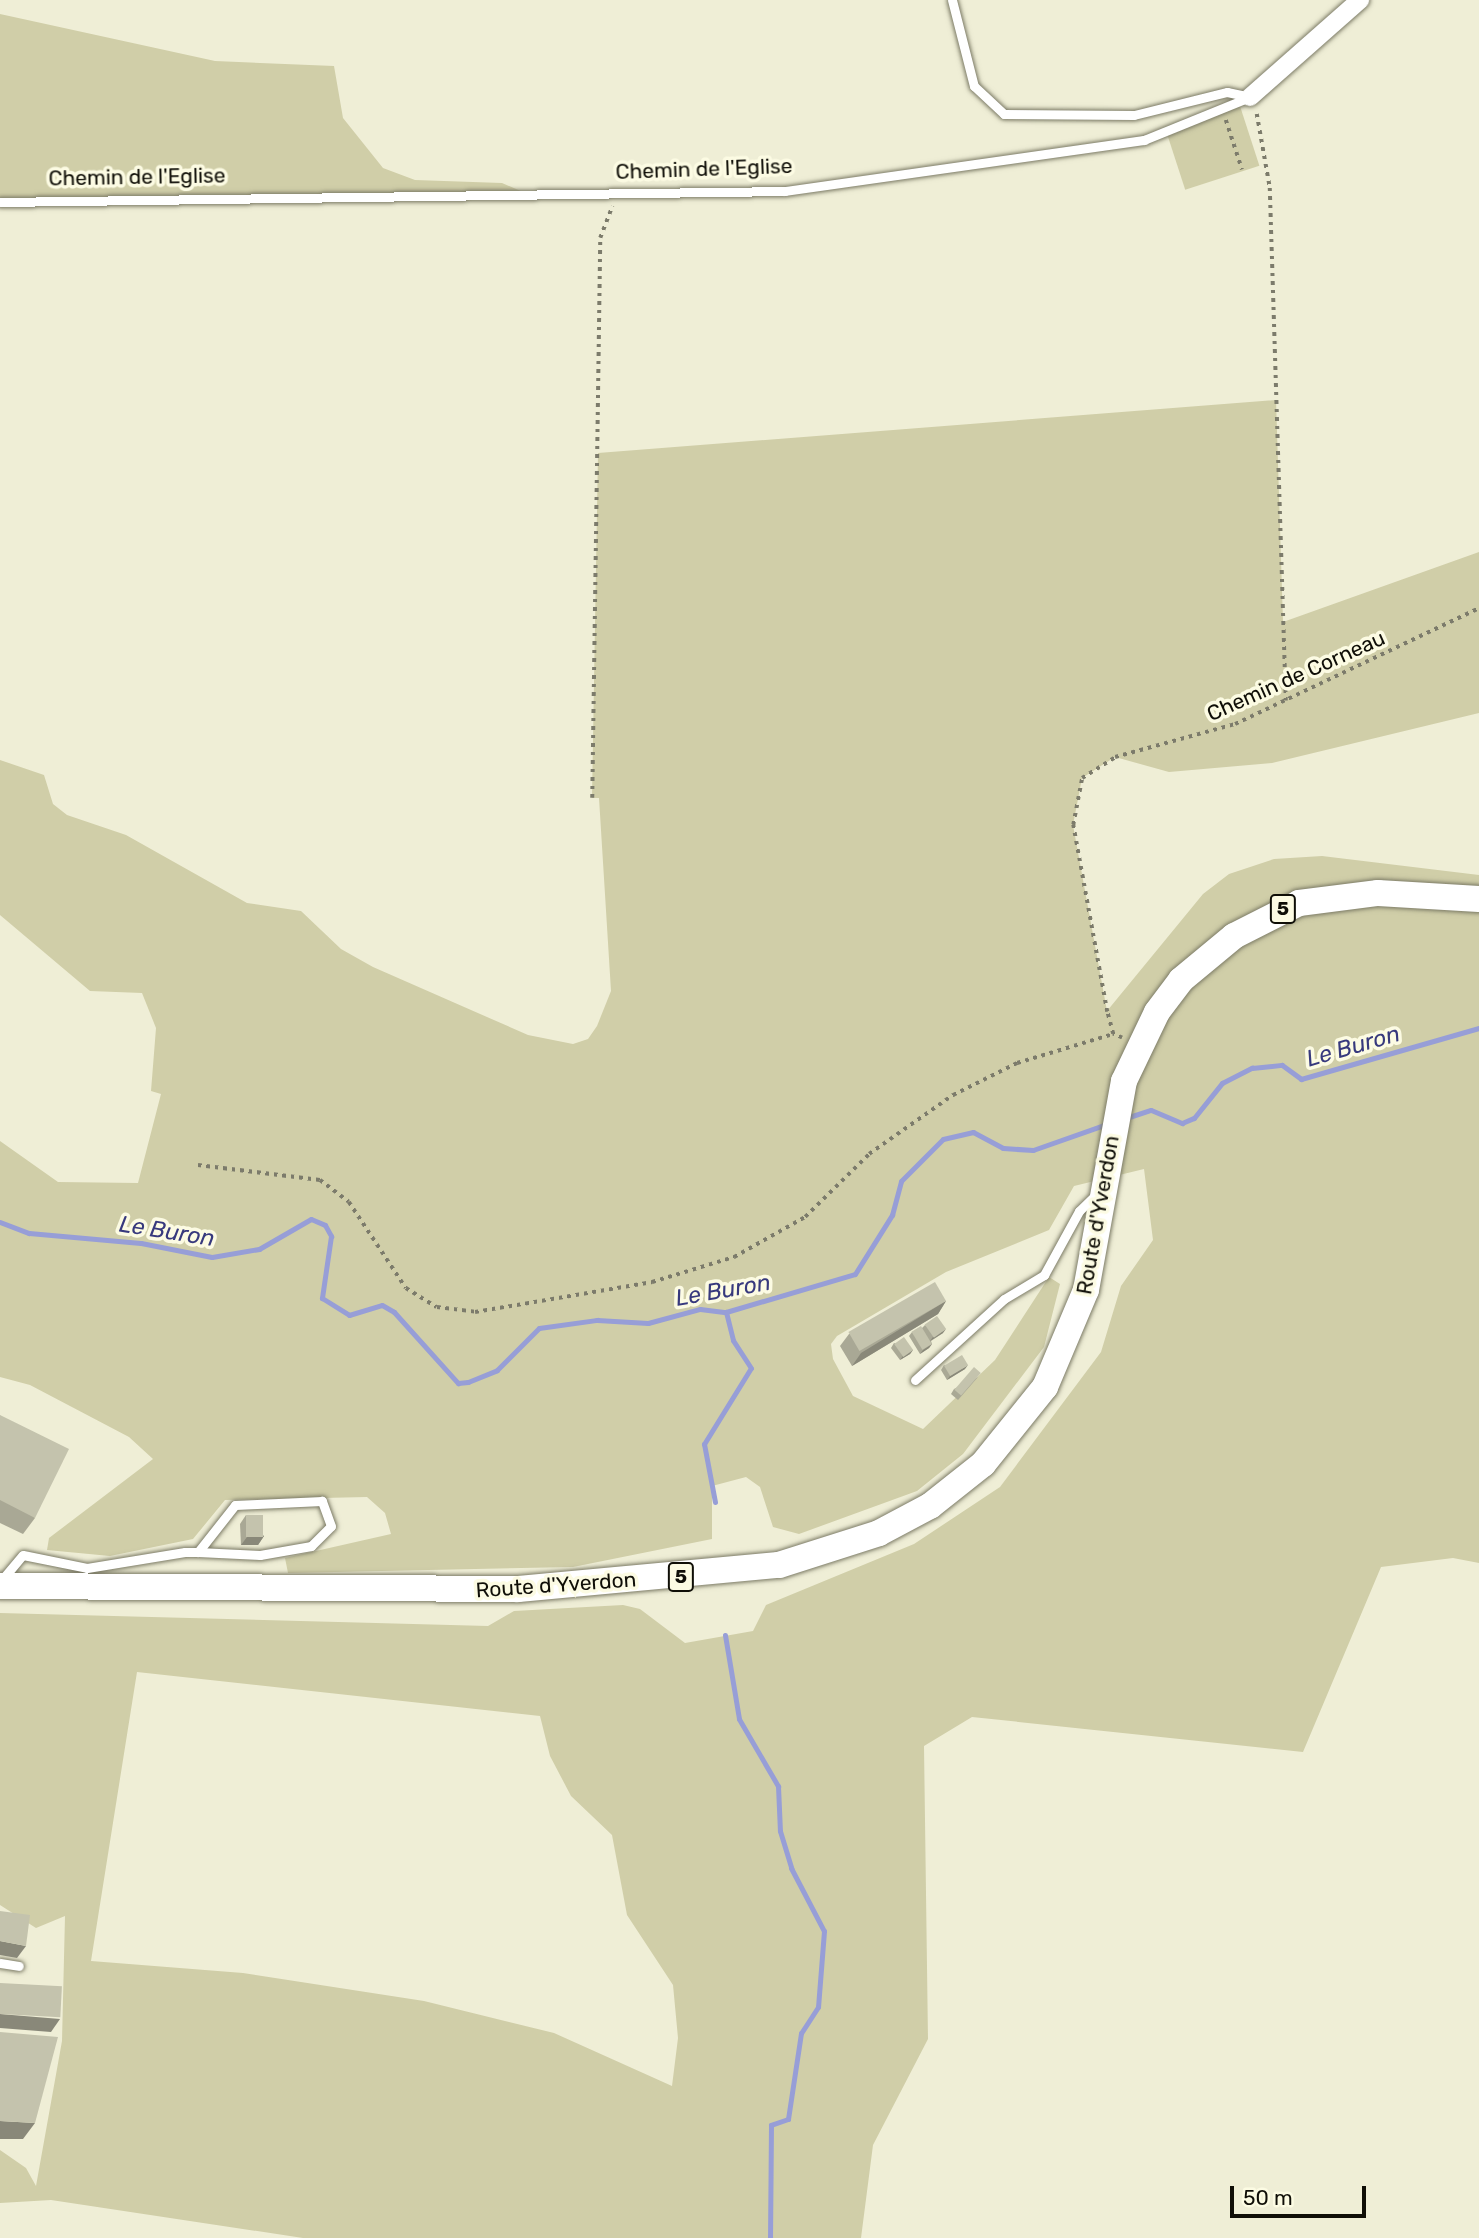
<!DOCTYPE html>
<style>
body{margin:0}
#map{position:relative;width:1479px;height:2238px;overflow:hidden;background:#efeed6;font-family:Rubik,sans-serif}
div>[style]{position:absolute}
[style*='--x']{left:calc(var(--x)*1px);top:calc(var(--y)*1px);width:calc(var(--w)*1px);rotate:calc(var(--a)*1deg)}
.green>*{inset:0;background:#d0cea8;transform-origin:0 0}
.stream>*{height:5px;margin:-2.5px;padding:0 2.5px;transform-origin:2.5px;border-radius:2.5px;background:#979ed7}
.path>*{height:3.5px;margin-top:-1.75px;transform-origin:0;background:repeating-linear-gradient(90deg,#7c7b6b 0 3.5px,transparent 0 8.5px)}
.roads{filter:drop-shadow(0 0 2px #7c7b66) drop-shadow(0 0 2px #7c7b66)}
.lane>*{height:9px;margin:-4.5px;padding:0 4.5px;transform-origin:4.5px;border-radius:4.5px;background:#fff}
.street>*{height:18px;margin:-9px;padding:0 9px;transform-origin:9px;border-radius:9px;background:#fff}
.primary>*{height:26px;margin:-13px;padding:0 13px;transform-origin:13px;border-radius:13px;background:#fff}
.wall>*{inset:0;background:#a9a895}
.shaded-wall>*{inset:0;background:#898879}
.building>*{inset:0;background:#c4c3ad;transform-origin:0 0}
span{translate:-50% -50%;white-space:nowrap;text-align:center;line-height:1.15;-webkit-text-stroke:7px #fcfbe3;paint-order:stroke}
.shield-label span{padding:2px 5px;background:#fcfbe3;border:2px solid;border-radius:5px;-webkit-text-stroke-width:0}
.shield-label{font-size:19px;color:#0f0e07;font-weight:700}
.street-label{font-size:21px;color:#0f0e07}
.water-label{font-size:23px;color:#37397d;font-style:italic}
.scale{position:absolute;left:1230px;top:2186px;width:136px;height:32px;box-sizing:border-box;border:4px solid #0f0e07;border-top:0;padding-left:9px;font-size:21px;line-height:24px;white-space:nowrap;color:#0f0e07;-webkit-text-stroke:5px #fcfbe3;paint-order:stroke}
</style>
<div id="map">
<div class="green">
<div style="clip-path:polygon(0 14px,215px 61px,334px 66px,343px 118px,383px 168px,415px 180px,502px 183px,530px 195px,0 202px)"></div>
<div style="left:1239px;top:103px;width:66px;height:78px;rotate:72deg"></div>
<div style="clip-path:polygon(evenodd,1276px 400px,1283px 622px,1479px 552px,1479px 713px,1272px 763px,1169px 772px,1115px 757px,1082px 778px,1073px 825px,1107px 1011px,1203px 894px,1229px 874px,1274px 859px,1322px 856px,1479px 875px,1479px 1563px,1453px 1558px,1381px 1567px,1303px 1752px,972px 1717px,924px 1746px,928px 2039px,873px 2145px,861px 2238px,303px 2238px,51px 2200px,0 2203px,0 2150px,26px 2168px,36px 2186px,62px 2041px,65px 1916px,36px 1928px,0 1905px,0 1613px,488px 1626px,514px 1611px,623px 1605px,640px 1609px,685px 1643px,753px 1631px,766px 1605px,914px 1544px,1000px 1487px,1101px 1352px,1121px 1286px,1153px 1240px,1144px 1169px,1074px 1186px,1049px 1230px,946px 1272px,837px 1336px,831px 1344px,833px 1359px,853px 1396px,923px 1429px,995px 1360px,1049px 1277px,1060px 1284px,1044px 1347px,963px 1454px,917px 1491px,799px 1534px,773px 1527px,760px 1487px,746px 1477px,712px 1486px,712px 1539px,573px 1567px,288px 1573px,285px 1558px,391px 1534px,385px 1513px,367px 1497px,225px 1500px,193px 1539px,110px 1556px,47px 1550px,49px 1538px,153px 1459px,129px 1437px,30px 1385px,0 1377px,0 1141px,58px 1182px,138px 1183px,161px 1094px,151px 1091px,156px 1028px,142px 993px,90px 991px,0 915px,0 760px,44px 775px,53px 804px,67px 815px,126px 835px,247px 903px,301px 911px,341px 949px,373px 967px,528px 1035px,573px 1044px,588px 1039px,597px 1026px,611px 991px,599px 798px,592px 798px,598px 453px,1276px 400px,137px 1672px,540px 1716px,550px 1756px,571px 1796px,612px 1835px,627px 1915px,673px 1985px,678px 2038px,672px 2086px,554px 2033px,424px 2001px,243px 1973px,91px 1961px,137px 1672px)"></div>
</div>
<div class="stream">
<div style="--x:1126;--y:1118;--w:26;--a:-18"></div>
<div style="--x:1151;--y:1110;--w:34;--a:23"></div>
<div style="--x:1182;--y:1123;--w:13;--a:-23"></div>
<div style="--x:1194;--y:1118;--w:45;--a:-51.3"></div>
<div style="--x:1222;--y:1083;--w:34;--a:-27"></div>
<div style="--x:1252;--y:1068;--w:30;--a:-6"></div>
<div style="--x:1282;--y:1065;--w:24;--a:36"></div>
<div style="--x:1301;--y:1079;--w:185;--a:-16"></div>
<div style="--x:0;--y:1222;--w:31;--a:21"></div>
<div style="--x:29;--y:1233;--w:112;--a:5.1"></div>
<div style="--x:141;--y:1243;--w:72;--a:11.2"></div>
<div style="--x:212;--y:1257;--w:48;--a:-9.7"></div>
<div style="--x:259;--y:1249;--w:60;--a:-30"></div>
<div style="--x:311;--y:1219;--w:15;--a:23"></div>
<div style="--x:325;--y:1225;--w:13;--a:61"></div>
<div style="--x:331;--y:1236;--w:63;--a:98.3"></div>
<div style="--x:322;--y:1298;--w:32;--a:32"></div>
<div style="--x:349;--y:1315;--w:34;--a:-17"></div>
<div style="--x:382;--y:1305;--w:14;--a:30"></div>
<div style="--x:394;--y:1312;--w:96;--a:48"></div>
<div style="--x:458;--y:1383;--w:10;--a:-6"></div>
<div style="--x:468;--y:1382;--w:31;--a:-22"></div>
<div style="--x:497;--y:1370;--w:59;--a:-45"></div>
<div style="--x:539;--y:1328;--w:59;--a:-7.9"></div>
<div style="--x:597;--y:1320;--w:51;--a:3.4"></div>
<div style="--x:648;--y:1323;--w:54;--a:-15.1"></div>
<div style="--x:700;--y:1309;--w:26;--a:7"></div>
<div style="--x:726;--y:1312;--w:134;--a:-16.4"></div>
<div style="--x:855;--y:1274;--w:70;--a:-57.9"></div>
<div style="--x:892;--y:1215;--w:35;--a:-75"></div>
<div style="--x:901;--y:1181;--w:59;--a:-45"></div>
<div style="--x:943;--y:1139;--w:31;--a:-13"></div>
<div style="--x:973;--y:1132;--w:34;--a:28"></div>
<div style="--x:1003;--y:1148;--w:30;--a:4"></div>
<div style="--x:1033;--y:1150;--w:78;--a:-19.4"></div>
<div style="--x:715;--y:1502;--w:59;--a:-100.7"></div>
<div style="--x:704;--y:1444;--w:89;--a:-58.3"></div>
<div style="--x:751;--y:1368;--w:33;--a:-123"></div>
<div style="--x:733;--y:1340;--w:29;--a:-104"></div>
<div style="--x:725;--y:1635;--w:85;--a:80.5"></div>
<div style="--x:739;--y:1719;--w:78;--a:59.8"></div>
<div style="--x:778;--y:1786;--w:45;--a:87.5"></div>
<div style="--x:780;--y:1831;--w:39;--a:73"></div>
<div style="--x:791;--y:1868;--w:71;--a:62.4"></div>
<div style="--x:824;--y:1931;--w:76;--a:94.5"></div>
<div style="--x:818;--y:2007;--w:31;--a:123"></div>
<div style="--x:801;--y:2033;--w:87;--a:98.6"></div>
<div style="--x:788;--y:2119;--w:18;--a:161"></div>
<div style="--x:771;--y:2125;--w:113;--a:90.5"></div>
</div>
<div class="path">
<div style="--x:1257;--y:114;--w:75;--a:80"></div>
<div style="--x:1270;--y:188;--w:513;--a:88.21"></div>
<div style="--x:1226;--y:120;--w:52;--a:71.9"></div>
<div style="--x:592;--y:798;--w:560;--a:-89.18"></div>
<div style="--x:600;--y:238;--w:34;--a:-69"></div>
<div style="--x:1122;--y:1038;--w:10;--a:-156"></div>
<div style="--x:1113;--y:1034;--w:23;--a:-105"></div>
<div style="--x:1107;--y:1012;--w:190;--a:-100.3"></div>
<div style="--x:1073;--y:825;--w:48;--a:-79.2"></div>
<div style="--x:1082;--y:778;--w:39;--a:-32"></div>
<div style="--x:1115;--y:757;--w:124;--a:-15.4"></div>
<div style="--x:1235;--y:724;--w:270;--a:-25.4"></div>
<div style="--x:198;--y:1165;--w:123;--a:7"></div>
<div style="--x:320;--y:1180;--w:36;--a:37"></div>
<div style="--x:349;--y:1202;--w:103;--a:56.5"></div>
<div style="--x:406;--y:1288;--w:36;--a:32"></div>
<div style="--x:437;--y:1307;--w:38;--a:7"></div>
<div style="--x:475;--y:1312;--w:180;--a:-9.6"></div>
<div style="--x:652;--y:1282;--w:86;--a:-17"></div>
<div style="--x:734;--y:1257;--w:81;--a:-29.4"></div>
<div style="--x:805;--y:1217;--w:90;--a:-44.5"></div>
<div style="--x:869;--y:1154;--w:103;--a:-35.1"></div>
<div style="--x:953;--y:1095;--w:72;--a:-26.6"></div>
<div style="--x:1017;--y:1063;--w:100;--a:-16.8"></div>
</div>
<div class="roads">
<div class="lane">
<div style="--x:952;--y:0;--w:89;--a:75.7"></div>
<div style="--x:974;--y:86;--w:41;--a:43"></div>
<div style="--x:1004;--y:114;--w:130;--a:0.4"></div>
<div style="--x:1134;--y:115;--w:96;--a:-13.9"></div>
<div style="--x:1227;--y:92;--w:24;--a:12"></div>
<div style="--x:0;--y:202;--w:785;--a:-0.8"></div>
<div style="--x:785;--y:191;--w:363;--a:-8.1"></div>
<div style="--x:1144;--y:140;--w:114;--a:-22.1"></div>
<div style="--x:915;--y:1380;--w:120;--a:-42.3"></div>
<div style="--x:1004;--y:1299;--w:47;--a:-31"></div>
<div style="--x:1044;--y:1275;--w:73;--a:-61.3"></div>
<div style="--x:1079;--y:1211;--w:28;--a:-44"></div>
<div style="--x:0;--y:1582;--w:35;--a:-50"></div>
<div style="--x:23;--y:1555;--w:65;--a:11.5"></div>
<div style="--x:87;--y:1568;--w:99;--a:-9.3"></div>
<div style="--x:185;--y:1552;--w:13;--a:0"></div>
<div style="--x:198;--y:1552;--w:62;--a:2.8"></div>
<div style="--x:260;--y:1555;--w:52;--a:-10"></div>
<div style="--x:311;--y:1546;--w:28;--a:-45"></div>
<div style="--x:331;--y:1526;--w:27;--a:-110"></div>
<div style="--x:322;--y:1501;--w:87;--a:177.4"></div>
<div style="--x:235;--y:1505;--w:60;--a:128.2"></div>
<div style="--x:0;--y:1963;--w:19;--a:9"></div>
</div>
<div class="street">
<div style="--x:1250;--y:97;--w:147;--a:-41.4"></div>
</div>
<div class="primary">
<div style="--x:0;--y:1586;--w:518;--a:0.33"></div>
<div style="--x:518;--y:1589;--w:262;--a:-5.3"></div>
<div style="--x:779;--y:1565;--w:105;--a:-17.7"></div>
<div style="--x:879;--y:1533;--w:58;--a:-27.9"></div>
<div style="--x:930;--y:1506;--w:68;--a:-38.4"></div>
<div style="--x:983;--y:1464;--w:99;--a:-51.2"></div>
<div style="--x:1045;--y:1387;--w:105;--a:-67.1"></div>
<div style="--x:1086;--y:1290;--w:212;--a:-79.7"></div>
<div style="--x:1124;--y:1081;--w:76;--a:-64.4"></div>
<div style="--x:1157;--y:1012;--w:40;--a:-53"></div>
<div style="--x:1181;--y:980;--w:69;--a:-39.7"></div>
<div style="--x:1234;--y:936;--w:73;--a:-26.9"></div>
<div style="--x:1299;--y:903;--w:80;--a:-7.2"></div>
<div style="--x:1378;--y:893;--w:101;--a:3.4"></div>
</div>
</div>
<div class="wall">
<div style="clip-path:polygon(946px 1301px,938px 1314px,852px 1366px,840px 1346px,849px 1334px)"></div>
<div style="clip-path:polygon(925px 1325px,943px 1333px,931px 1341px,932px 1344px,929px 1348px,920px 1354px,909px 1336px,912px 1332px,922px 1328px)"></div>
<div style="clip-path:polygon(894px 1343px,913px 1350px,910px 1354px,900px 1360px,891px 1348px)"></div>
<div style="clip-path:polygon(944px 1365px,965px 1369px,947px 1380px,941px 1370px)"></div>
<div style="clip-path:polygon(978px 1377px,958px 1400px,951px 1394px,954px 1389px)"></div>
<div style="clip-path:polygon(0 1415px,35px 1518px,23px 1534px,0 1523px)"></div>
<div style="clip-path:polygon(246px 1515px,264px 1536px,258px 1545px,241px 1545px,240px 1524px)"></div>
</div>
<div class="shaded-wall">
<div style="clip-path:polygon(946px 1301px,938px 1314px,852px 1366px,861px 1353px)"></div>
<div style="clip-path:polygon(946px 1329px,943px 1333px,930px 1341px,933px 1337px)"></div>
<div style="clip-path:polygon(932px 1344px,929px 1348px,920px 1354px,923px 1350px)"></div>
<div style="clip-path:polygon(913px 1350px,910px 1354px,900px 1360px,903px 1356px)"></div>
<div style="clip-path:polygon(968px 1365px,965px 1369px,947px 1380px,950px 1376px)"></div>
<div style="clip-path:polygon(264px 1536px,258px 1545px,241px 1545px,247px 1537px)"></div>
<div style="clip-path:polygon(0 1941px,26px 1946px,17px 1958px,0 1955px)"></div>
<div style="clip-path:polygon(0 2014px,60px 2019px,51px 2032px,0 2028px)"></div>
<div style="clip-path:polygon(0 2121px,35px 2123px,23px 2139px,0 2139px)"></div>
</div>
<div class="building">
<div style="left:935px;top:1282px;width:22px;height:100px;rotate:60deg"></div>
<div style="left:937px;top:1316px;width:16px;height:15px;rotate:55deg"></div>
<div style="left:921px;top:1326px;width:21px;height:11px;rotate:59deg"></div>
<div style="left:904px;top:1337px;width:16px;height:12px;rotate:55deg"></div>
<div style="left:962px;top:1355px;width:12px;height:21px;rotate:59deg"></div>
<div style="left:974px;top:1367px;width:9px;height:30px;rotate:41deg"></div>
<div style="clip-path:polygon(0 1415px,69px 1449px,35px 1518px,0 1500px)"></div>
<div style="left:246px;top:1515px;width:17px;height:22px"></div>
<div style="clip-path:polygon(0 1911px,30px 1915px,26px 1946px,0 1941px)"></div>
<div style="left:0;top:1983px;width:62px;height:31px;rotate:3deg"></div>
<div style="clip-path:polygon(0 2032px,58px 2037px,35px 2123px,0 2121px)"></div>
</div>
<div class="shield-label">
<span style="left:1283px;top:909px">5</span>
<span style="left:681px;top:1577px">5</span>
</div>
<div class="street-label">
<span style="left:704px;top:169px;rotate:-2deg">Chemin de l'Eglise</span>
<span style="left:137px;top:177px;rotate:-1deg">Chemin de l'Eglise</span>
<span style="left:1296px;top:676px;rotate:-24deg">Chemin de Corneau</span>
<span style="left:1098px;top:1215px;rotate:-80deg">Route d'Yverdon</span>
<span style="left:556px;top:1585px;rotate:-4deg">Route d'Yverdon</span>
</div>
<div class="water-label">
<span style="left:1353px;top:1046px;rotate:-16deg">Le Buron</span>
<span style="left:167px;top:1231px;rotate:9deg">Le Buron</span>
<span style="left:723px;top:1290px;rotate:-10deg">Le Buron</span>
</div>
<div class="scale">50 m</div>
</div>
